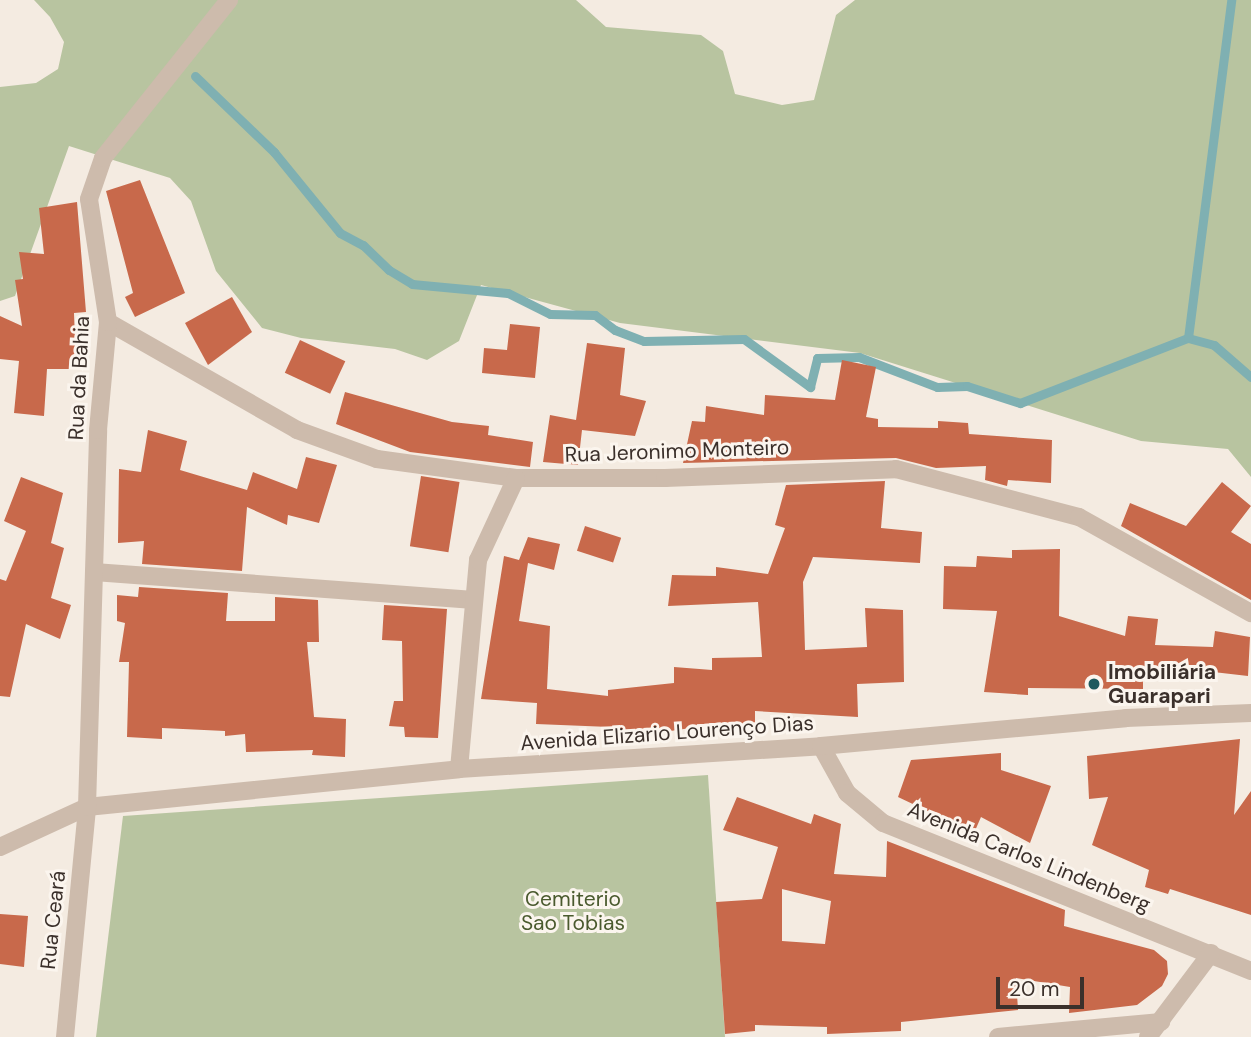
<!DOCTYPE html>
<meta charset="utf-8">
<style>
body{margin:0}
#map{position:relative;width:1251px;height:1037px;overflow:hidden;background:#f4ebe1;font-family:"DM Sans",sans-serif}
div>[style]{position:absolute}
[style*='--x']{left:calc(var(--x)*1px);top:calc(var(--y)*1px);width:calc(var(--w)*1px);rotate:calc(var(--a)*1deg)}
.green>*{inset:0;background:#b8c4a0}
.stream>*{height:9px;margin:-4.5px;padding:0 4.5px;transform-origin:4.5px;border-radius:4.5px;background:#7fb0b2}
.building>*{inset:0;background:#c8694b;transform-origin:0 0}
.minor>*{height:18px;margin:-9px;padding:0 9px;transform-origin:9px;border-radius:9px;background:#cdbbac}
.dots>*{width:19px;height:19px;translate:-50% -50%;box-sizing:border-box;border:4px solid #fbf5ee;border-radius:50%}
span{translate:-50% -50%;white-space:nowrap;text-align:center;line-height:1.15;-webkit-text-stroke:6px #fbf5ee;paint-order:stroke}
.street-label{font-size:21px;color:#3b302b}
.poi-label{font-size:21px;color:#3b302b;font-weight:700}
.left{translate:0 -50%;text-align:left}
.park-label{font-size:21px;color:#4a5a2e}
.scale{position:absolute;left:996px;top:977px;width:88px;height:32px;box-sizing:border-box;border:4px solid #3b302b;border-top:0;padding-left:9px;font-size:21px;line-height:24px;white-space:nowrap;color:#3b302b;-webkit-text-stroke:5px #fbf5ee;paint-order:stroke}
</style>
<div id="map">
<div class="green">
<div style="clip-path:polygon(34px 0,576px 0,606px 27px,701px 35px,723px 51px,735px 94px,782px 105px,814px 100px,836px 15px,855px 0,1251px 0,1251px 477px,1228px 449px,1141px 441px,860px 353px,620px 323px,481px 285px,459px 341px,427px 360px,395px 349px,301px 338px,262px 328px,216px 271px,191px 201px,170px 178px,69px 146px,15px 296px,0 301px,0 87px,36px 83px,58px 69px,64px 42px,50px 17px)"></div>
<div style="clip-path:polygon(708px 775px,725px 1037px,96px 1037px,123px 816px)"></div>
</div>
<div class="stream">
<div style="--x:195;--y:76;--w:110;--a:43.9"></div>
<div style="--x:274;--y:152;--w:104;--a:50.8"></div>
<div style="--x:340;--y:233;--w:26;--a:28"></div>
<div style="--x:363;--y:245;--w:36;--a:44"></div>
<div style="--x:389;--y:270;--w:27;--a:31"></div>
<div style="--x:412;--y:284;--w:96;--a:5.4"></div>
<div style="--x:508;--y:293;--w:47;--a:26.6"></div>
<div style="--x:550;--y:314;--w:45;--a:1.3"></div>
<div style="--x:595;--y:315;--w:25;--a:37"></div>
<div style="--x:615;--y:330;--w:31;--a:21"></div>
<div style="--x:644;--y:341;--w:100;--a:-1.1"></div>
<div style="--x:744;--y:339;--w:82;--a:36"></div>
<div style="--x:810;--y:387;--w:30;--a:-76"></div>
<div style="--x:817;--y:358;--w:42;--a:-1.4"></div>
<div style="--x:859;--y:357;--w:84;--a:21"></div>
<div style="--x:937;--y:387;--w:30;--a:-2"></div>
<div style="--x:967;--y:386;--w:56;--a:17.8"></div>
<div style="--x:1020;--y:403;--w:180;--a:-21.2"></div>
<div style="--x:1188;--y:338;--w:27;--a:15"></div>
<div style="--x:1214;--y:345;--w:49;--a:40.9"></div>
<div style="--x:1188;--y:338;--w:341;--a:-82.7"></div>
</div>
<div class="building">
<div style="clip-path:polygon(140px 180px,185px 293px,135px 317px,125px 297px,133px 293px,106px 191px)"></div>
<div style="clip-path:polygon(77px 202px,86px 312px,74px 313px,76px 369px,47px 369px,44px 416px,14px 413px,19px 361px,0 359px,0 316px,22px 326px,15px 280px,23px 279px,19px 252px,44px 254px,39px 208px)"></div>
<div style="clip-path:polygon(232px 297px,252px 332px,208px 365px,185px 323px)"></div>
<div style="clip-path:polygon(510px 324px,540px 327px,535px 378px,482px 373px,484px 348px,507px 350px)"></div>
<div style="left:300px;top:340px;width:50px;height:36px;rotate:25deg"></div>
<div style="clip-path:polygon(587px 343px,625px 348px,620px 395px,646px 401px,635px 436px,582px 430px,578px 465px,543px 462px,550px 415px,576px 420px)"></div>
<div style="clip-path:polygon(842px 360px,876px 367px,866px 417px,878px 419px,878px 427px,938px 428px,938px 421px,968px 423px,969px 434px,1052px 440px,1051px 483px,1008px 480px,1007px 486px,985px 480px,986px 466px,936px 468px,896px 458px,683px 463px,692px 421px,705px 422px,706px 406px,764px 415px,765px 395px,835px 400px)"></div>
<div style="clip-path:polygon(345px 392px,452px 422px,489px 426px,488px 435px,533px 442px,530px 467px,410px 452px,336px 424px)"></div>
<div style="clip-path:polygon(148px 430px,187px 441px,180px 470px,247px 490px,253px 472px,297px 489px,306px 457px,337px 465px,319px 523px,288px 515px,287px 525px,247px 507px,242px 571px,142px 564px,144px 541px,118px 543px,119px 469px,141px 472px)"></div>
<div style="left:421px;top:476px;width:39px;height:71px;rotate:9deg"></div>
<div style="clip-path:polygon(21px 477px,63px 493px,51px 543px,64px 548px,51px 598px,71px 605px,60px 639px,26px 624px,10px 697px,0 696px,0 579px,6px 581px,26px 531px,4px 521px)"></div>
<div style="clip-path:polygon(885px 481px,881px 528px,922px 532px,920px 563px,813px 557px,803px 582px,805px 650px,867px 647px,865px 608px,903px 610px,904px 682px,857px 684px,858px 717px,755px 711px,755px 726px,704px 732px,704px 726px,610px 740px,610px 727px,536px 724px,537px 703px,481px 699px,504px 556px,519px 560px,528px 537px,560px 544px,554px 570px,528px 563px,519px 621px,550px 626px,547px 689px,608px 696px,608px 690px,674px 683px,674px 667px,712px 670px,712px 658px,762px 657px,758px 602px,668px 606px,672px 575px,716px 576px,716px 567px,768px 574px,785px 528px,775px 525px,786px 485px)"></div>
<div style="clip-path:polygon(1222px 482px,1251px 506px,1231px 532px,1251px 544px,1251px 600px,1121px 526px,1130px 503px,1186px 526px)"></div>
<div style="left:585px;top:526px;width:38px;height:26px;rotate:18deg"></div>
<div style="clip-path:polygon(1060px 549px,1059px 616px,1125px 636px,1128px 616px,1158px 619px,1155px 645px,1213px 647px,1215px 631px,1250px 637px,1248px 676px,1196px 670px,1196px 677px,1143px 672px,1143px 689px,1028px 688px,1028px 695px,984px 692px,997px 611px,943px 609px,944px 566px,976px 567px,977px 556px,1012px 558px,1012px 550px)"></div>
<div style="clip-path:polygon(139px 587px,228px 593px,226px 621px,275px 621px,275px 597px,318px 600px,319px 642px,307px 642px,314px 717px,346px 719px,345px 757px,312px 755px,313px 750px,246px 752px,245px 734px,225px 736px,225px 731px,162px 728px,162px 739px,127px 737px,129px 662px,119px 662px,125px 623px,117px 621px,117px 595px,138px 597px)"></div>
<div style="clip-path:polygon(384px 605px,447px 609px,438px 738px,405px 737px,404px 727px,389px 726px,394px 701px,403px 701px,402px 641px,382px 640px)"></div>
<div style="clip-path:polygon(1240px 739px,1234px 815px,1251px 791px,1251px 915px,1170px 889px,1168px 894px,1145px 887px,1149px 870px,1092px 845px,1108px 797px,1089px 799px,1087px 756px)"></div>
<div style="clip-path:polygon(1001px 753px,1001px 770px,1051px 786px,1030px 843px,981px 817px,974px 833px,898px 797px,911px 760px)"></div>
<div style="clip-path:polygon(evenodd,737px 797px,811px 824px,814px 814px,841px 824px,834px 874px,886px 877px,887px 841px,1065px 910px,1064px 926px,1154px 950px,1167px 961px,1168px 974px,1162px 986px,1137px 1005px,1069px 1013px,1070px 987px,1016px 978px,1018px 1010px,901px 1022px,901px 1031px,827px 1034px,827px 1027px,755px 1025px,755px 1031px,725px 1034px,716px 902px,762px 899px,778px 847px,723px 830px,737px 797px,782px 889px,831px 901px,825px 944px,782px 941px,782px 889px)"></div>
<div style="clip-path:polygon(0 914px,28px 916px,24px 967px,0 964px)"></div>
</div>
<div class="minor">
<div style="--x:108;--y:322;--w:218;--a:29.7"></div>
<div style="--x:297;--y:430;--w:85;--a:19.9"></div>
<div style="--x:377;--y:459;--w:140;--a:7.8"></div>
<div style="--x:516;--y:478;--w:149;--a:0"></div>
<div style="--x:665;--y:478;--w:231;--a:-2.2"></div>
<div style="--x:896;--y:469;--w:189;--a:14.7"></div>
<div style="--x:1079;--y:517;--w:197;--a:29.2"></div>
<div style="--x:94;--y:572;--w:381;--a:4.2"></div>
<div style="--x:821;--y:746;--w:54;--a:61"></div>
<div style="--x:847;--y:793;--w:47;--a:39.8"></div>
<div style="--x:883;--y:823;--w:397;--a:21.9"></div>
<div style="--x:459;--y:769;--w:210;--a:-84.8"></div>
<div style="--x:478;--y:560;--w:90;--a:-65.1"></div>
<div style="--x:0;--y:847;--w:96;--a:-24.7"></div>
<div style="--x:87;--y:807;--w:374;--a:-5.8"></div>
<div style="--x:459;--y:769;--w:363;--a:-3.6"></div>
<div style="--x:821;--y:746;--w:306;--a:-5.2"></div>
<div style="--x:1126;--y:718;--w:125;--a:-2.3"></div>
<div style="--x:65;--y:1037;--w:231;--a:-84.5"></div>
<div style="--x:87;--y:807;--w:377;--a:-88.3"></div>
<div style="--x:98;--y:430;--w:108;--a:-84.7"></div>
<div style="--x:108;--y:322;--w:124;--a:-98.8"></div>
<div style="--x:89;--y:199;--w:43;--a:-71.1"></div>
<div style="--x:103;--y:158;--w:202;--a:-51.4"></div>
<div style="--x:998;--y:1037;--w:164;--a:-5.3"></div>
<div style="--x:1148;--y:1037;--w:105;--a:-53.1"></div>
</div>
<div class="dots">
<div style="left:1094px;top:684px;background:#1f5a5e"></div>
</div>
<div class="street-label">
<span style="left:79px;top:378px;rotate:-87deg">Rua da Bahia</span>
<span style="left:677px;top:451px;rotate:-2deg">Rua Jeronimo Monteiro</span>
<span style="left:667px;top:733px;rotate:-4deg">Avenida Elizario Lourenço Dias</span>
<span style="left:1029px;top:857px;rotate:22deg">Avenida Carlos Lindenberg</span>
<span style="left:53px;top:920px;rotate:-84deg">Rua Ceará</span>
</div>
<div class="poi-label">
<span class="left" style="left:1108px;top:684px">Imobiliária<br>Guarapari</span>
</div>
<div class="park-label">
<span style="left:573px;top:911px">Cemiterio<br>Sao Tobias</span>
</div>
<div class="scale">20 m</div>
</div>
